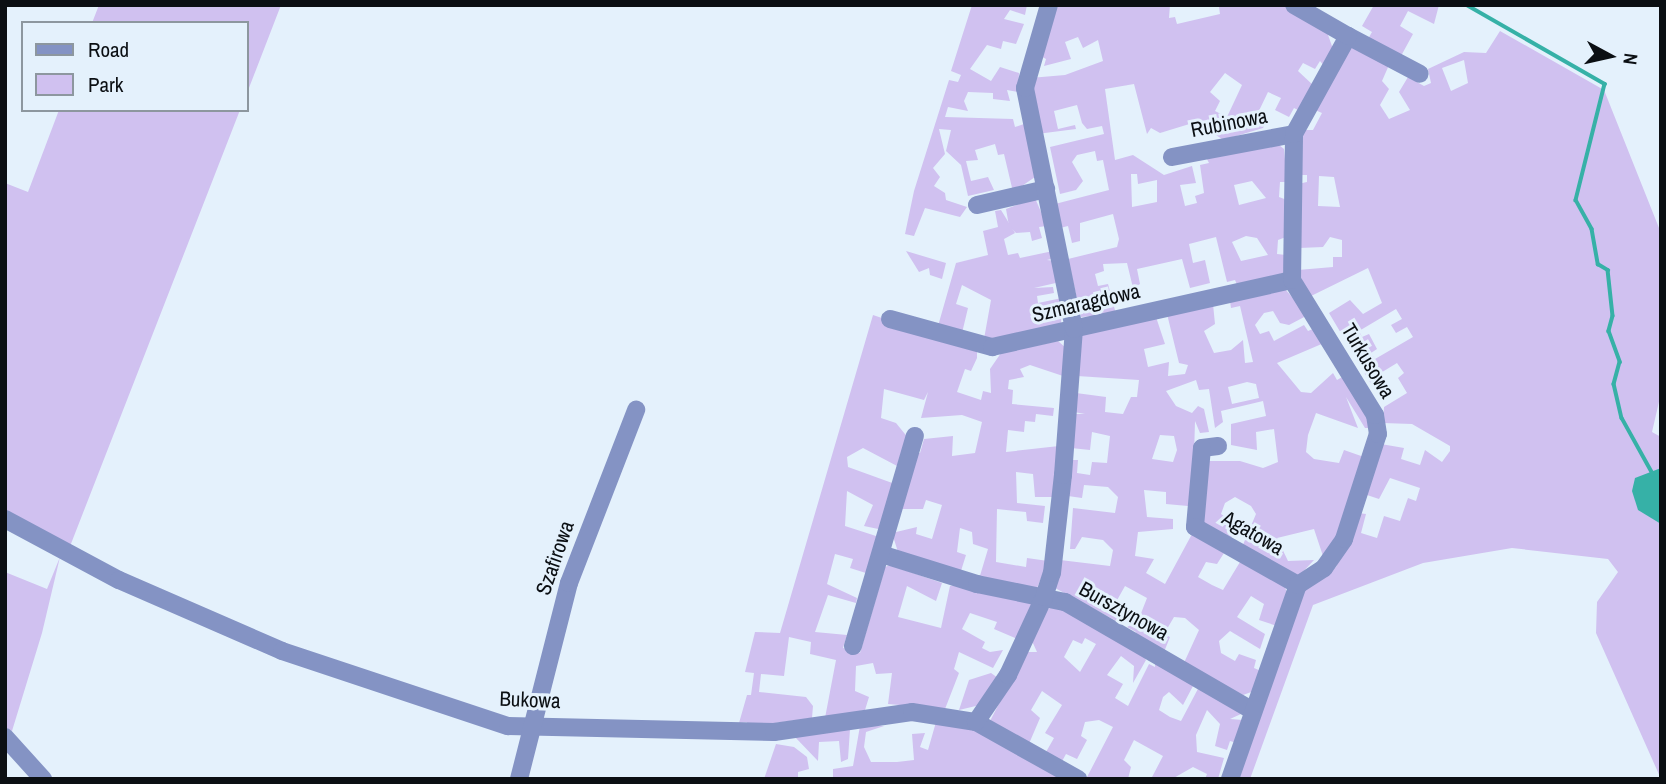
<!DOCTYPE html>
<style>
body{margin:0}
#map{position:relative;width:1666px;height:784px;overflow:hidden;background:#e4f1fc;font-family:"Archivo Narrow",sans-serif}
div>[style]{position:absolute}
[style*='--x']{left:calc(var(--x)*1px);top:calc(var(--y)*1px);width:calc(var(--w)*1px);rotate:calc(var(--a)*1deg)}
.green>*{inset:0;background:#d0c1f0}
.water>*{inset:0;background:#36b1a7}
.stream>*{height:3.5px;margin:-1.75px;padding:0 1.75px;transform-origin:1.75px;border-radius:1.75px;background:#36b1a7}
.minor>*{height:18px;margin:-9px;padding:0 9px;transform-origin:9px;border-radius:9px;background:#8493c4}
span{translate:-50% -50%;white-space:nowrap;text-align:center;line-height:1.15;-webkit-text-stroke:6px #e4f1fc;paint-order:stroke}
.street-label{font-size:21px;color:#0b0f13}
.frame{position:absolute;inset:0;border:7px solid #0b0f13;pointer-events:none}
.legend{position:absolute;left:21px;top:21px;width:228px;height:91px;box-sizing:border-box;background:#e4f1fc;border:2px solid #8d979f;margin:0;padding:9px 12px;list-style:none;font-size:21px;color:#0b0f13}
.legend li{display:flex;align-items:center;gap:14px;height:35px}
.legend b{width:35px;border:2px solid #8d979f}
.north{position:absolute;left:1575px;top:21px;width:70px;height:70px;-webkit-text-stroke:5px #e4f1fc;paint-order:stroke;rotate:98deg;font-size:19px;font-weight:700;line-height:28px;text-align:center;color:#0b0f13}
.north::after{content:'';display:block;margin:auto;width:24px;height:32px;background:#0b0f13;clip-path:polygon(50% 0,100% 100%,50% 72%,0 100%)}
</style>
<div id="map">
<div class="green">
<div style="clip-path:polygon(99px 5px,281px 5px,247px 93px,247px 23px,92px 23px)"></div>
<div style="clip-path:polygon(972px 5px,1027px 5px,1025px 15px,1010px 10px,1004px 19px,1024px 24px,1016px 44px,1003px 41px,1001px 49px,987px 45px,970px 69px,991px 81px,1000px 67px,1019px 73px,1018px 92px,1007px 90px,1010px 101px,993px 99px,993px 93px,968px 92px,964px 101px,968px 111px,948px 107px,945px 117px,1013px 119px,1015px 127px,1024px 124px,1035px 177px,1013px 192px,1004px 154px,998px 155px,995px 144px,975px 150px,978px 160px,966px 161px,971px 181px,988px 177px,994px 190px,968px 196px,961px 165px,946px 151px,951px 130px,939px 129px,945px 154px,933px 168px,940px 177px,934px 186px,945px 193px,946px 200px,967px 207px,960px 217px,925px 208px,914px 236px,905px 234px,914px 191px,949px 80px,958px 82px,961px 75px,951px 71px)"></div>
<div style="clip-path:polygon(evenodd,1062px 5px,1170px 5px,1169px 18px,1175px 17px,1177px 24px,1220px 14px,1219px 7px,1224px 5px,1283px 5px,1327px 32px,1333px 49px,1326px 68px,1320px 61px,1315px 69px,1303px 63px,1298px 71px,1314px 86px,1300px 111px,1294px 108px,1289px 117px,1275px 110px,1281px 98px,1268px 92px,1256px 117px,1266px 123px,1263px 128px,1233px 137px,1222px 139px,1196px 122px,1160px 133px,1151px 128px,1147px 134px,1134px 84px,1105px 89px,1115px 160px,1133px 155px,1164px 175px,1192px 166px,1196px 183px,1180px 185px,1185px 206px,1197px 203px,1195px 196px,1204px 193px,1200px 165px,1209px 163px,1206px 157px,1279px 145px,1284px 149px,1287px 182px,1280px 182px,1279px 197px,1287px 200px,1286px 237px,1278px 240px,1277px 254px,1286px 255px,1283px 273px,1238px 287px,1235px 280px,1227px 282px,1216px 237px,1189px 244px,1193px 263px,1205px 260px,1210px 283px,1190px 288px,1182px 259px,1137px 269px,1140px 284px,1133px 288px,1127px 263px,1103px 264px,1104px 271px,1095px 274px,1098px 286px,1108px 284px,1116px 314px,1081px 317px,1068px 259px,1117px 247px,1119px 239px,1113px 214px,1080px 223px,1080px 241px,1072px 243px,1068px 226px,1060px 228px,1055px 204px,1109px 190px,1103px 160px,1097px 161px,1095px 151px,1077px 155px,1072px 162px,1083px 181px,1076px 190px,1060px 194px,1050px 147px,1104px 134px,1102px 126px,1087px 129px,1082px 123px,1077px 105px,1054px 111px,1058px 129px,1075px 125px,1076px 129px,1037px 134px,1030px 78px,1065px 75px,1103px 61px,1098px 40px,1083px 48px,1078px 37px,1065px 42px,1071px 59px,1044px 66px,1046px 59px,1037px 54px,1054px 9px,1062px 5px,1225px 73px,1242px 85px,1227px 117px,1215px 111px,1220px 101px,1210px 92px,1225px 73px,1062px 5px,1131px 174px,1137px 174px,1138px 184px,1157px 180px,1157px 202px,1132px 207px,1131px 174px,1062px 5px,1252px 181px,1266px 198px,1239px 205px,1234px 185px,1252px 181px,1062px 5px,1246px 236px,1257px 238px,1268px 255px,1241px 261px,1232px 242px,1246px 236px)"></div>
<div style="clip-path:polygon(1374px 5px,1439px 5px,1434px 24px,1408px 11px,1400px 26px,1413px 34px,1401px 56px,1368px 39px,1372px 32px,1362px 26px)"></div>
<div style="clip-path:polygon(evenodd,1500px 31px,1604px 90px,1661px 233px,1661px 393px,1652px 432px,1661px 437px,1661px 779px,1596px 633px,1597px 602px,1618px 572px,1608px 559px,1512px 548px,1423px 563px,1313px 605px,1250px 779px,1236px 779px,1303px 591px,1336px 567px,1358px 513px,1366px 514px,1361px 533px,1377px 538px,1384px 516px,1400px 521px,1408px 498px,1416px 501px,1420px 488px,1390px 478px,1379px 499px,1364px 494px,1381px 444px,1404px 448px,1401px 459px,1420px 465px,1425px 450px,1442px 462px,1450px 451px,1450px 446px,1412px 424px,1383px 423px,1384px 407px,1407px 393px,1398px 378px,1404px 373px,1397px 363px,1379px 374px,1384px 383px,1374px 389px,1329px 313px,1350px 300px,1363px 314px,1382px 303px,1368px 268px,1309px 297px,1298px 270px,1333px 267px,1333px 257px,1342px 257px,1342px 240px,1330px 237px,1323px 247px,1299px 248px,1298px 184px,1307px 182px,1307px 175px,1301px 175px,1299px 145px,1304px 130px,1313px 130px,1322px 113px,1315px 110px,1350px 46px,1389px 65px,1382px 81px,1389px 89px,1380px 105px,1389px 119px,1410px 110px,1399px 92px,1408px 77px,1424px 86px,1431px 83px,1428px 69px,1464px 52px,1486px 53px,1500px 31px,1464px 60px,1468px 83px,1451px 91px,1442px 68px,1464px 60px,1500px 31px,1319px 176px,1334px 177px,1340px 207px,1318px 206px,1319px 176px,1500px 31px,1396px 309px,1402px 319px,1391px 325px,1396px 333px,1407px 327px,1413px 337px,1375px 359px,1371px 353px,1377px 349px,1369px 334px,1362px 337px,1359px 331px,1396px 309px)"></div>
<div style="clip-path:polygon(59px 110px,240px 110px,67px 554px,5px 519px,5px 183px,28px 192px)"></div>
<div style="clip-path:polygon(1035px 198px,1047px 226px,1039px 227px,1042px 238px,1032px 241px,1030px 232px,1016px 233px,1009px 226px,1006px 209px)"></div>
<div style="clip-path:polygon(1001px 210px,1015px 233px,1004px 239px,1008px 255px,1018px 253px,1020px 258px,1053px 251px,1055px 258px,1047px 260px,1055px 261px,1060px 282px,1034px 288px,1053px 287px,1054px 293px,1037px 296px,1038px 303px,1062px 298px,1061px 325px,1045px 332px,984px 339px,991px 300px,962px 285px,956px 304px,968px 308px,962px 333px,938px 326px,956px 263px,988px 255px,983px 231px,998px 227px,995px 211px)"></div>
<div style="clip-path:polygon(906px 251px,946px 263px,942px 279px,930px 275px,929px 268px,919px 272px)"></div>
<div style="clip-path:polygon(evenodd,1284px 288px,1308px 315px,1289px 325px,1280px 323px,1273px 311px,1264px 313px,1255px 325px,1260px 334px,1269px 331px,1274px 341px,1304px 325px,1308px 331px,1315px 328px,1324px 343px,1277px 363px,1301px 392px,1311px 393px,1333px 373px,1337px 380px,1344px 376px,1372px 428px,1365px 428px,1346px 397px,1358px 428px,1316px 413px,1308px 435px,1306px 452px,1314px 459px,1339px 463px,1344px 450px,1364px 457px,1339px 536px,1323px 556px,1314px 529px,1277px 538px,1288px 561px,1314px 560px,1299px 576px,1242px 547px,1256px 514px,1251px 506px,1235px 497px,1225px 503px,1221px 514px,1240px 526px,1235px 536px,1227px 538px,1201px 521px,1208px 461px,1240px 461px,1263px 468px,1278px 462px,1274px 429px,1256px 432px,1257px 450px,1231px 445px,1231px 424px,1266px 416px,1263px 401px,1221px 411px,1223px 422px,1215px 428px,1209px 389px,1199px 390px,1196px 380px,1166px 391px,1176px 406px,1192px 413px,1198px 406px,1204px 409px,1209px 432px,1200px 433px,1195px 421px,1193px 492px,1188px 506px,1166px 504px,1166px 492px,1144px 490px,1147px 517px,1173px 519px,1173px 529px,1138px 532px,1135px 556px,1154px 559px,1146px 573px,1165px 584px,1192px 534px,1224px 553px,1217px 564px,1206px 562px,1198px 577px,1212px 585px,1223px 590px,1240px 562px,1284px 584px,1287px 593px,1277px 626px,1259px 620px,1264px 604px,1251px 596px,1237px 617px,1265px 634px,1260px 649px,1230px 631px,1219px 641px,1221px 653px,1235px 661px,1239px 654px,1256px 660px,1254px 668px,1261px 671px,1254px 691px,1243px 695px,1183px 665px,1199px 630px,1185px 618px,1174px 617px,1164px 634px,1170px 637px,1164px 652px,1134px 637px,1136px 632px,1127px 627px,1138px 621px,1147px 598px,1125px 586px,1116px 602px,1129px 610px,1120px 623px,1055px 588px,1060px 560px,1110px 566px,1113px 550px,1103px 540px,1082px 537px,1075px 549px,1070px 549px,1073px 508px,1115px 513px,1118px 497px,1108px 487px,1084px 485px,1082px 498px,1068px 496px,1070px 460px,1078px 460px,1077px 473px,1090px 475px,1092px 462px,1107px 463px,1110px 436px,1092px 432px,1090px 450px,1071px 448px,1074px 414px,1085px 414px,1074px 412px,1076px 393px,1106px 397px,1105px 412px,1123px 414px,1131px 397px,1137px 397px,1139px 380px,1077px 376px,1081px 334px,1156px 317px,1165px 344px,1144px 349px,1148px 367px,1169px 362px,1168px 376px,1185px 374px,1188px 365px,1179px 363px,1167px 314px,1213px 304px,1215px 324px,1204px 331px,1214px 353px,1231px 350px,1243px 340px,1245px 363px,1253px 362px,1240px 306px,1231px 308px,1230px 301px,1284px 288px,1247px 382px,1256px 384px,1259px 398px,1232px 404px,1228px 387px,1247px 382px,1284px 288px,1160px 435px,1174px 436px,1177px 450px,1173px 462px,1152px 459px,1160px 435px)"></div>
<div style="clip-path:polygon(873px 315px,977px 350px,977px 358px,971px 371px,965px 369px,957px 392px,981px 400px,983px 391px,991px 393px,990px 369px,1001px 353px,1058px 341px,1066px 348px,1066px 377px,1030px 365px,1020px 369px,1024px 377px,1009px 380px,1008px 389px,1013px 390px,1012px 404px,1054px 408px,1053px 416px,1036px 414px,1035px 422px,1025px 421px,1024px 432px,1008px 430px,1006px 452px,1059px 446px,1054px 497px,1035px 497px,1033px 474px,1016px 472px,1017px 503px,1045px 506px,1043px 523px,1027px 521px,1026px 512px,997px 509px,996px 562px,1026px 567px,1027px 558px,1048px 561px,1037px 588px,979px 579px,988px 549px,973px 544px,972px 532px,960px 528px,957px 552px,966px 555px,960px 574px,898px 552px,892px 533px,917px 527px,916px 534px,932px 539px,942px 505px,926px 500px,923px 509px,898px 509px,915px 453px,920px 453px,924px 439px,953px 436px,952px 456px,975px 453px,982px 422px,962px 415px,921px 418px,928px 392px,924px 400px,884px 389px,881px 418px,896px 423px,909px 439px,899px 467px,863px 448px,847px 457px,848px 467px,895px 484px,883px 530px,864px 526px,873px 505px,847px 491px,845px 526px,876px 536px,878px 545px,869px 574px,850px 568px,853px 559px,835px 554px,827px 584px,857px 598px,856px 603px,828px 595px,815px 632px,847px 635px,843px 648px,860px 653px,885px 567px,890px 565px,942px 583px,936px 601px,907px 586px,898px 617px,941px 628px,950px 586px,958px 584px,1030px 601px,1033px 608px,1020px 640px,994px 629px,997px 622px,970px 613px,962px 629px,985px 642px,982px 648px,990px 652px,1003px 650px,993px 668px,959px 652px,954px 669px,959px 673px,945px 709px,888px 704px,892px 673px,876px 674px,873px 663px,856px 666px,855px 691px,869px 697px,865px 710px,825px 718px,836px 660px,810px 654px,811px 642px,789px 637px,784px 676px,761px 674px,759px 692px,806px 697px,813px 706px,812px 718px,746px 727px,747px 722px,739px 723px,747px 695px,751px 695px,754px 673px,745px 672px,755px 632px,780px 633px)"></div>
<div style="clip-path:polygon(60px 557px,42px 633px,12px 731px,5px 728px,5px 572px,47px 589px)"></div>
<div style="clip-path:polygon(evenodd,1054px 606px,1140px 651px,1146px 660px,1133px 683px,1134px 666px,1121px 656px,1107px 675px,1123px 684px,1115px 698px,1128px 706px,1149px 664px,1155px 667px,1155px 659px,1193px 686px,1183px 705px,1169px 692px,1163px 697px,1159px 710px,1170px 717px,1181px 721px,1200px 685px,1236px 708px,1241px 714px,1230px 719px,1243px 720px,1237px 743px,1230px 741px,1227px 750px,1215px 746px,1220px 724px,1207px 710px,1196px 735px,1197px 752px,1224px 758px,1218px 779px,1205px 779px,1207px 774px,1193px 767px,1172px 779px,1151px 779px,1163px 756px,1134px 740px,1124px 760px,1131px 767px,1128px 779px,1086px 779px,1113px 727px,1099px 720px,1085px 722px,1081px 736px,1087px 740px,1077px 759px,1066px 754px,1060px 765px,1046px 752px,1054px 738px,1045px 733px,1062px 705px,1042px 691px,1031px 710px,1040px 718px,1028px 746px,990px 721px,1026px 652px,1037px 652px,1032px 641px,1046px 610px,1054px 606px,1085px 638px,1096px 644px,1080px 672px,1064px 657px,1073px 640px,1082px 644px,1085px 638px)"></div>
<div style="clip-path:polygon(991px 673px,998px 678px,980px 705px,959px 710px,969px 680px)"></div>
<div style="clip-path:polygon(936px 722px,965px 723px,1069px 779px,833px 777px,833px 769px,853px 766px,860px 726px,884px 726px,866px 732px,864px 747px,871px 762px,897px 762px,914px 760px,912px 734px,925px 733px,920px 747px,928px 750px)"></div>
<div style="clip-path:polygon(850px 729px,848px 759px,841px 762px,839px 741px,819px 742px,818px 761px,795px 737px)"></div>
<div style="clip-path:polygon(776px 744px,794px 747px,807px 757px,809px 769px,798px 772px,798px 779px,764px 779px)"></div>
</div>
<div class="water">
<div style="clip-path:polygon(1661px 468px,1661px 524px,1638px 510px,1632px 491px,1635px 478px)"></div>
</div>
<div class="stream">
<div style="--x:1467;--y:5;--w:159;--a:29.8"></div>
<div style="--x:1605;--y:84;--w:120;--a:104"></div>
<div style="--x:1576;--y:200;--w:33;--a:61"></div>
<div style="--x:1592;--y:229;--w:36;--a:80"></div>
<div style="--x:1598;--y:264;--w:12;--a:31"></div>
<div style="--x:1608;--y:270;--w:46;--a:83.8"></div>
<div style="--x:1613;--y:316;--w:16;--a:105"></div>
<div style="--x:1609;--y:331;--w:33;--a:70"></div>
<div style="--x:1620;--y:362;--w:23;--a:105"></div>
<div style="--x:1614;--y:384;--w:35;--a:77"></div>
<div style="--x:1622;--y:418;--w:64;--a:61"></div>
</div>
<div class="minor">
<div style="--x:1348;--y:36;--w:81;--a:27.8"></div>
<div style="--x:1172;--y:157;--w:124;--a:-10.7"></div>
<div style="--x:977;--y:205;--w:71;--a:-13.1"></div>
<div style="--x:890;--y:319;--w:106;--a:15.4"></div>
<div style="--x:992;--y:347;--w:307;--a:-12.6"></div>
<div style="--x:1218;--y:446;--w:16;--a:173"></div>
<div style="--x:1202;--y:448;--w:79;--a:95.1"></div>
<div style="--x:1195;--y:527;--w:118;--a:29.4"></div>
<div style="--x:5;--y:519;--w:129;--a:28.2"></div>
<div style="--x:119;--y:580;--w:178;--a:23.5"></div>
<div style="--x:282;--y:651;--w:238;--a:18.4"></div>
<div style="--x:508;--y:726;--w:266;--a:1.3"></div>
<div style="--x:774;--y:732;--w:139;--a:-8.2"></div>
<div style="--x:912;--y:712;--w:65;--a:8.9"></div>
<div style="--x:976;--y:722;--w:117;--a:29.2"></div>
<div style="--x:881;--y:554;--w:101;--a:17.4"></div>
<div style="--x:977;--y:584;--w:90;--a:11.6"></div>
<div style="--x:1065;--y:602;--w:217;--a:30.1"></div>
<div style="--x:853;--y:646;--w:219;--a:-73.6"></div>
<div style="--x:976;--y:722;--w:57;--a:-55.8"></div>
<div style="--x:1008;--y:675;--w:86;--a:-65.2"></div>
<div style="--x:1044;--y:597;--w:25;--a:-72"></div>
<div style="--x:1052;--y:573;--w:99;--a:-83.6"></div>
<div style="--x:1063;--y:475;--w:146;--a:-85.7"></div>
<div style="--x:1074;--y:329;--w:246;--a:-101.5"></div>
<div style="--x:1025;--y:88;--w:86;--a:-73.9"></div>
<div style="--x:5;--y:737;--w:57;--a:47.9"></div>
<div style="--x:519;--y:779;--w:202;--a:-75.7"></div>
<div style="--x:569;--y:583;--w:186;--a:-68.8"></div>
<div style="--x:1230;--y:779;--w:206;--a:-70.7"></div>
<div style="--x:1298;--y:585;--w:31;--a:-33"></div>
<div style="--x:1324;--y:568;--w:35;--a:-55"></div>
<div style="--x:1344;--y:539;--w:110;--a:-72.1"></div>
<div style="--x:1378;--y:434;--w:19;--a:-99"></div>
<div style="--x:1375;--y:415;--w:158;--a:-121.6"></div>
<div style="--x:1292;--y:280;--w:146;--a:-89.2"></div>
<div style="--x:1294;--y:134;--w:112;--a:-61.1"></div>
<div style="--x:1348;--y:36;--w:62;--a:-150.1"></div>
</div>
<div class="street-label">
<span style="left:1229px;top:123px;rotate:-11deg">Rubinowa</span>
<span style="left:1086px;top:303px;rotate:-13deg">Szmaragdowa</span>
<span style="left:1368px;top:361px;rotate:59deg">Turkusowa</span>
<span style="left:1253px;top:533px;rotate:30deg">Agatowa</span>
<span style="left:555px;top:558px;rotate:-71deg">Szafirowa</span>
<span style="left:1124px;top:611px;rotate:29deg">Bursztynowa</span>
<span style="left:530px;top:700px;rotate:2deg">Bukowa</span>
</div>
<div class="frame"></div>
<ul class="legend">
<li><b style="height:9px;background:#8493c4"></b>Road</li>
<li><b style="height:19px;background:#d0c1f0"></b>Park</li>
</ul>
<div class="north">N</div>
</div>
